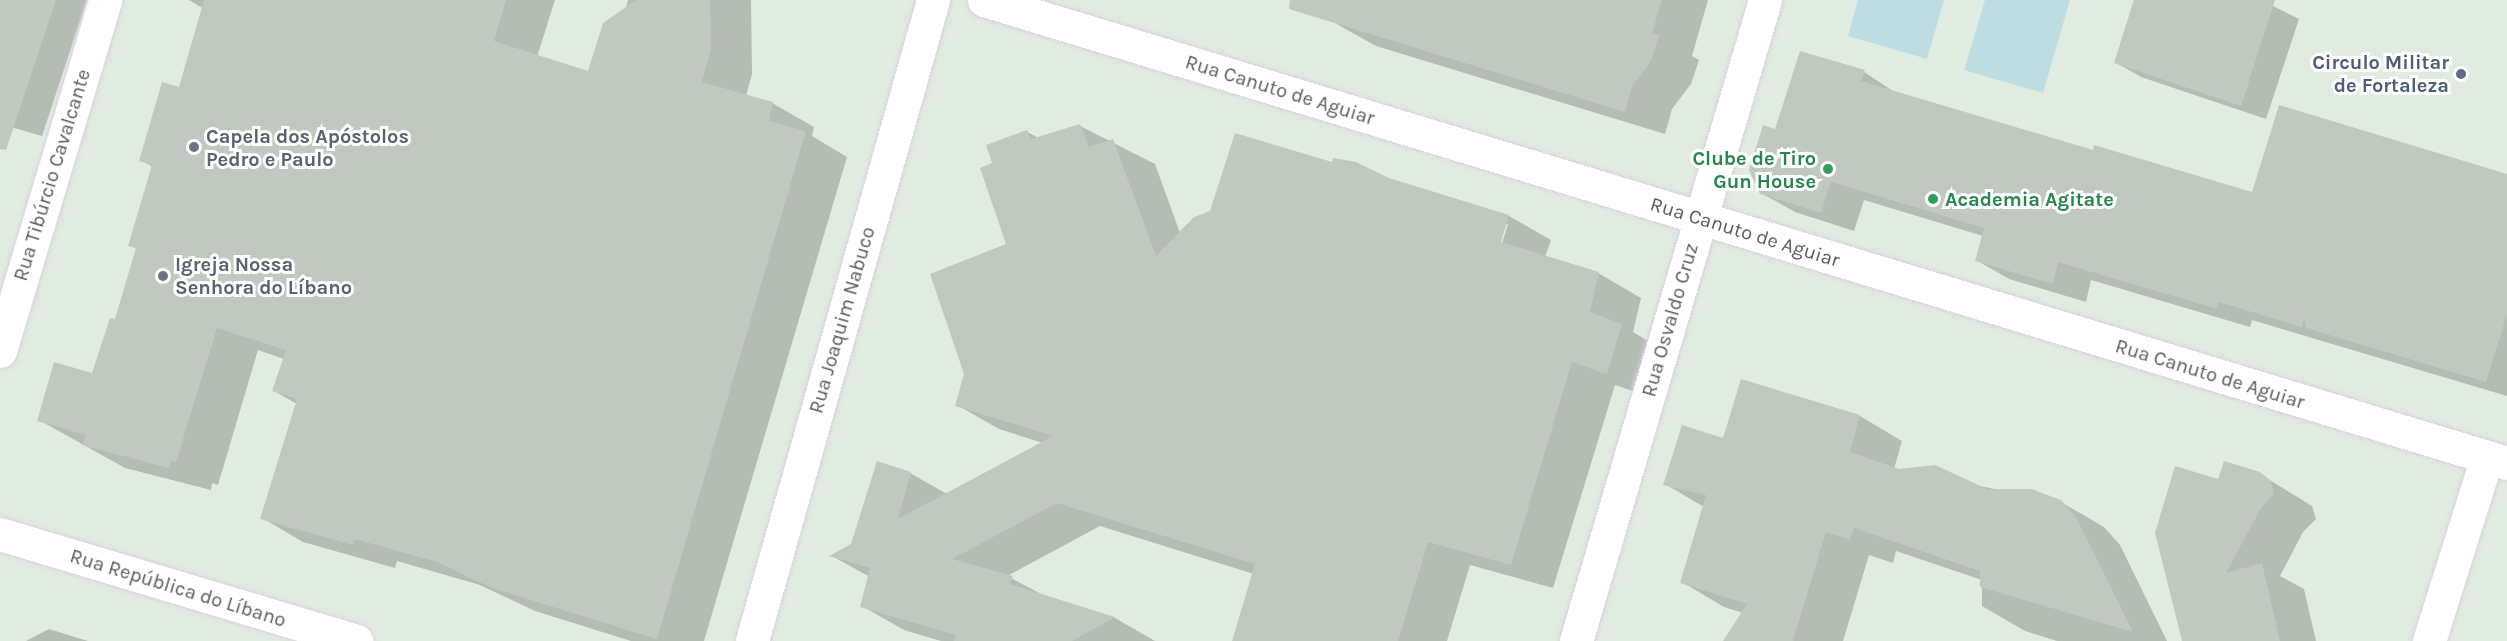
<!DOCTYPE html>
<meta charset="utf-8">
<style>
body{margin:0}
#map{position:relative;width:2507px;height:641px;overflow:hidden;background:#e1ece1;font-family:Karla,sans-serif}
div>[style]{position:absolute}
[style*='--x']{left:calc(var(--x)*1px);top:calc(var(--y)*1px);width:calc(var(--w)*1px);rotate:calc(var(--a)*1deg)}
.green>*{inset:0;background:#bedde3}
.shadow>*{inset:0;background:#0003}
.building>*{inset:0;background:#c1c8c0}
.roads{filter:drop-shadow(0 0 2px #d9d3da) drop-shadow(0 0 2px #d9d3da)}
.minor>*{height:33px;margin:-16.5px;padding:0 16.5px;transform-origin:16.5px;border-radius:16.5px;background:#fff}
.tertiary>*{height:33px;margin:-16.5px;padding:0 16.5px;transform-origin:16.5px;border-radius:16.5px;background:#fff}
.dots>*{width:16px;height:16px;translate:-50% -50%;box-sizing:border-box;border:3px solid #fff;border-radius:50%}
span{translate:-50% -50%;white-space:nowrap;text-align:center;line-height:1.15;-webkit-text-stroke:6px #fff;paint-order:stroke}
.service-label{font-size:20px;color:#4e5e75;font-weight:700}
.right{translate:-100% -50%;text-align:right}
.street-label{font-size:20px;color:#5f5961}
.worship-label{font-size:20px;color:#5b616d;font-weight:700}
.left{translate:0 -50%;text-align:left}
.leisure-label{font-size:20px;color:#27864d;font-weight:700}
</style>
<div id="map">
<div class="green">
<div style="clip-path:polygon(1858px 0,1944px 0,1927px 59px,1848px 36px)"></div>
<div style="clip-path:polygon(1985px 0,2070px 0,2043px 93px,1964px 70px)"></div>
</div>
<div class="shadow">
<div style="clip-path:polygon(0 0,87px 0,42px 136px,0 124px)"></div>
<div style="clip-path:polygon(189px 0,555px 0,537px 57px,589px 73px,624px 15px,628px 0,751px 0,752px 74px,746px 96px,772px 103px,814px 127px,812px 136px,847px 157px,704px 641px,631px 641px,535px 611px,480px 585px,397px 561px,395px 568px,303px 542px,262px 518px,297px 404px,274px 391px,284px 359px,258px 350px,218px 485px,212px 483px,211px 490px,125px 468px,39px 420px,93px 375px,116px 320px,137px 249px,130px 245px,153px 167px,141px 160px,180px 89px,204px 9px)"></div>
<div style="clip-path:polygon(1302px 0,1708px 0,1692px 56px,1699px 60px,1691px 84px,1672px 109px,1665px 134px,1376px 46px,1301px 4px)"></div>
<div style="clip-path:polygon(2134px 0,2261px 0,2299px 19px,2266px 119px,2141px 77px,2115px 62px)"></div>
<div style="clip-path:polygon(1864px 72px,1896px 93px,2094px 152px,2253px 193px,2507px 175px,2507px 396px,2252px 320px,2250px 327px,2091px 280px,2086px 302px,2009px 279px,1976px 260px,1983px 236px,1864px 200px,1854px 231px,1795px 212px,1761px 193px,1776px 131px)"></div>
<div style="clip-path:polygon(evenodd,1080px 126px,1155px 164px,1180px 233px,1388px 180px,1509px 216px,1551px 240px,1545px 257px,1598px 273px,1641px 298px,1633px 332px,1663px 350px,1650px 397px,1615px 385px,1553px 588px,1470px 565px,1447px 641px,1234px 641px,1254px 574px,1100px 526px,1007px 576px,1045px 596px,1115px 618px,1155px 641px,941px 641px,904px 630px,862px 606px,870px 577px,832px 556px,852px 545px,910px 473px,947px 494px,1043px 443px,999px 429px,957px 405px,1008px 244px,994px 164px,1027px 132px,1039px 138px,1080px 126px,1505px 224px,1508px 224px,1500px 250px,1497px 249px,1505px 224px)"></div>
<div style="clip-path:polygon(1742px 381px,1860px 416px,1902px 441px,1894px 469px,2061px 502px,2104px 527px,2120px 545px,2167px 641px,2057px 641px,2025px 631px,1982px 606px,1982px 580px,1896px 551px,1893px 563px,1869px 555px,1843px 641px,1726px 641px,1743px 613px,1724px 607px,1682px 582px,1704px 507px,1665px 484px,1724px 440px)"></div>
<div style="clip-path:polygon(2260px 474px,2312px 506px,2316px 519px,2303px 532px,2280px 576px,2304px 589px,2316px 641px,2183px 641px,2219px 481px)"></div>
<div style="clip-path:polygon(49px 629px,88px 641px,26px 641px)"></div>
</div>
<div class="building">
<div style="clip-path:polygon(0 0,56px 0,6px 150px,0 149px)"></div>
<div style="clip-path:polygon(204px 0,506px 0,494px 41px,588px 71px,603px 23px,636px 0,710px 0,711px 49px,702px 82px,773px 102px,769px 121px,806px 131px,657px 639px,492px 588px,437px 562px,355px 539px,353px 545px,260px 519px,297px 399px,272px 391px,286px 350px,217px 328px,176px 462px,171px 461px,169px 468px,82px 445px,86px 435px,37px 421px,54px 362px,92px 373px,110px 318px,115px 319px,136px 248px,128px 246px,152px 165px,139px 161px,162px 82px,179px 87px)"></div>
<div style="clip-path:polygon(1290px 0,1662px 0,1652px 33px,1659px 35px,1651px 61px,1632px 86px,1625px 112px,1289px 9px)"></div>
<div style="clip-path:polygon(2134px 0,2275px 0,2241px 106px,2114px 63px)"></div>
<div style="clip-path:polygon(1800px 51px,1865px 70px,1861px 81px,2093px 150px,2094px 145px,2252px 192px,2279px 105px,2507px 174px,2507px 314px,2486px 382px,2306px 328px,2304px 318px,2302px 327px,2219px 302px,2217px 309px,2058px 262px,2053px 284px,1975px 261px,1984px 228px,1831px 182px,1821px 213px,1760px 194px,1749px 170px,1763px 125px,1775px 129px)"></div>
<div style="clip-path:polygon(1080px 124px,1089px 147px,1113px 139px,1156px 256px,1194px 217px,1210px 211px,1235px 133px,1332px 162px,1333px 158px,1356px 162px,1389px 178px,1509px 215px,1501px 242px,1599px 272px,1590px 312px,1622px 324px,1607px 374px,1572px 362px,1511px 565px,1428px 542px,1398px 641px,1232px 641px,1255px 564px,1057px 503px,952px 559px,1013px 576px,1010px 584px,1115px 617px,1072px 641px,954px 641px,956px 635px,860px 607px,870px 568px,829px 556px,851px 544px,877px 461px,911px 472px,898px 519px,1053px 436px,955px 406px,964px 374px,930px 274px,1006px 244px,980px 168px,992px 163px,986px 145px,1027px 130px,1031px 139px)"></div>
<div style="clip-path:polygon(1741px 379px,1860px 415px,1850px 452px,1899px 469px,1935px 465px,1987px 489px,2031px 489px,2061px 500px,2077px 519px,2133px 632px,1980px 587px,1980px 571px,1854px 528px,1850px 540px,1826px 532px,1793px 641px,1723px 641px,1747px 604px,1680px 583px,1706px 495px,1663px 485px,1682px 425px,1723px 438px)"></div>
<div style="clip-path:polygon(2224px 461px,2260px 472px,2270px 480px,2274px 494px,2261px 508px,2226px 573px,2262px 563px,2280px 641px,2182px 641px,2155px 533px,2175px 466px,2218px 479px)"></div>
</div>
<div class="roads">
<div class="minor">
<div style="--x:0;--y:351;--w:366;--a:-73.3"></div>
<div style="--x:0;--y:534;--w:372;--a:16.7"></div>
<div style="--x:752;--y:641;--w:666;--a:-74.23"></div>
<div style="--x:1576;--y:641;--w:668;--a:-73.57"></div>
<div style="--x:2429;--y:641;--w:193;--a:-72.5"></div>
</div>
<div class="tertiary">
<div style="--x:984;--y:0;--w:1592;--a:16.91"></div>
</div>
</div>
<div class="dots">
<div style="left:2461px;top:74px;background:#5c6f8a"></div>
<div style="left:194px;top:147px;background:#6b7280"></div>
<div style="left:1828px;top:169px;background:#2e9e5b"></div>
<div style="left:1933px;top:199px;background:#2e9e5b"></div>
<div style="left:163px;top:276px;background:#6b7280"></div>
</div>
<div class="service-label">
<span class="right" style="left:2449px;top:74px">Circulo Militar<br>de Fortaleza</span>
</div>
<div class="street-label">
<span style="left:1280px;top:90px;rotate:17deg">Rua Canuto de Aguiar</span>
<span style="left:52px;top:175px;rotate:-73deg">Rua Tibúrcio Cavalcante</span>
<span style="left:1745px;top:232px;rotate:17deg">Rua Canuto de Aguiar</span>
<span style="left:842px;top:320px;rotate:-74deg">Rua Joaquim Nabuco</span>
<span style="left:1670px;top:320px;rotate:-74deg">Rua Osvaldo Cruz</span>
<span style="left:2210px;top:374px;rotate:17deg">Rua Canuto de Aguiar</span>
<span style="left:178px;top:588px;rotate:17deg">Rua República do Líbano</span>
</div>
<div class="worship-label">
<span class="left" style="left:206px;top:148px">Capela dos Apóstolos<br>Pedro e Paulo</span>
<span class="left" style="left:175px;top:276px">Igreja Nossa<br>Senhora do Líbano</span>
</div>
<div class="leisure-label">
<span class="right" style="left:1816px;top:170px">Clube de Tiro<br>Gun House</span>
<span class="left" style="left:1945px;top:199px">Academia Agitate</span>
</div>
</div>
